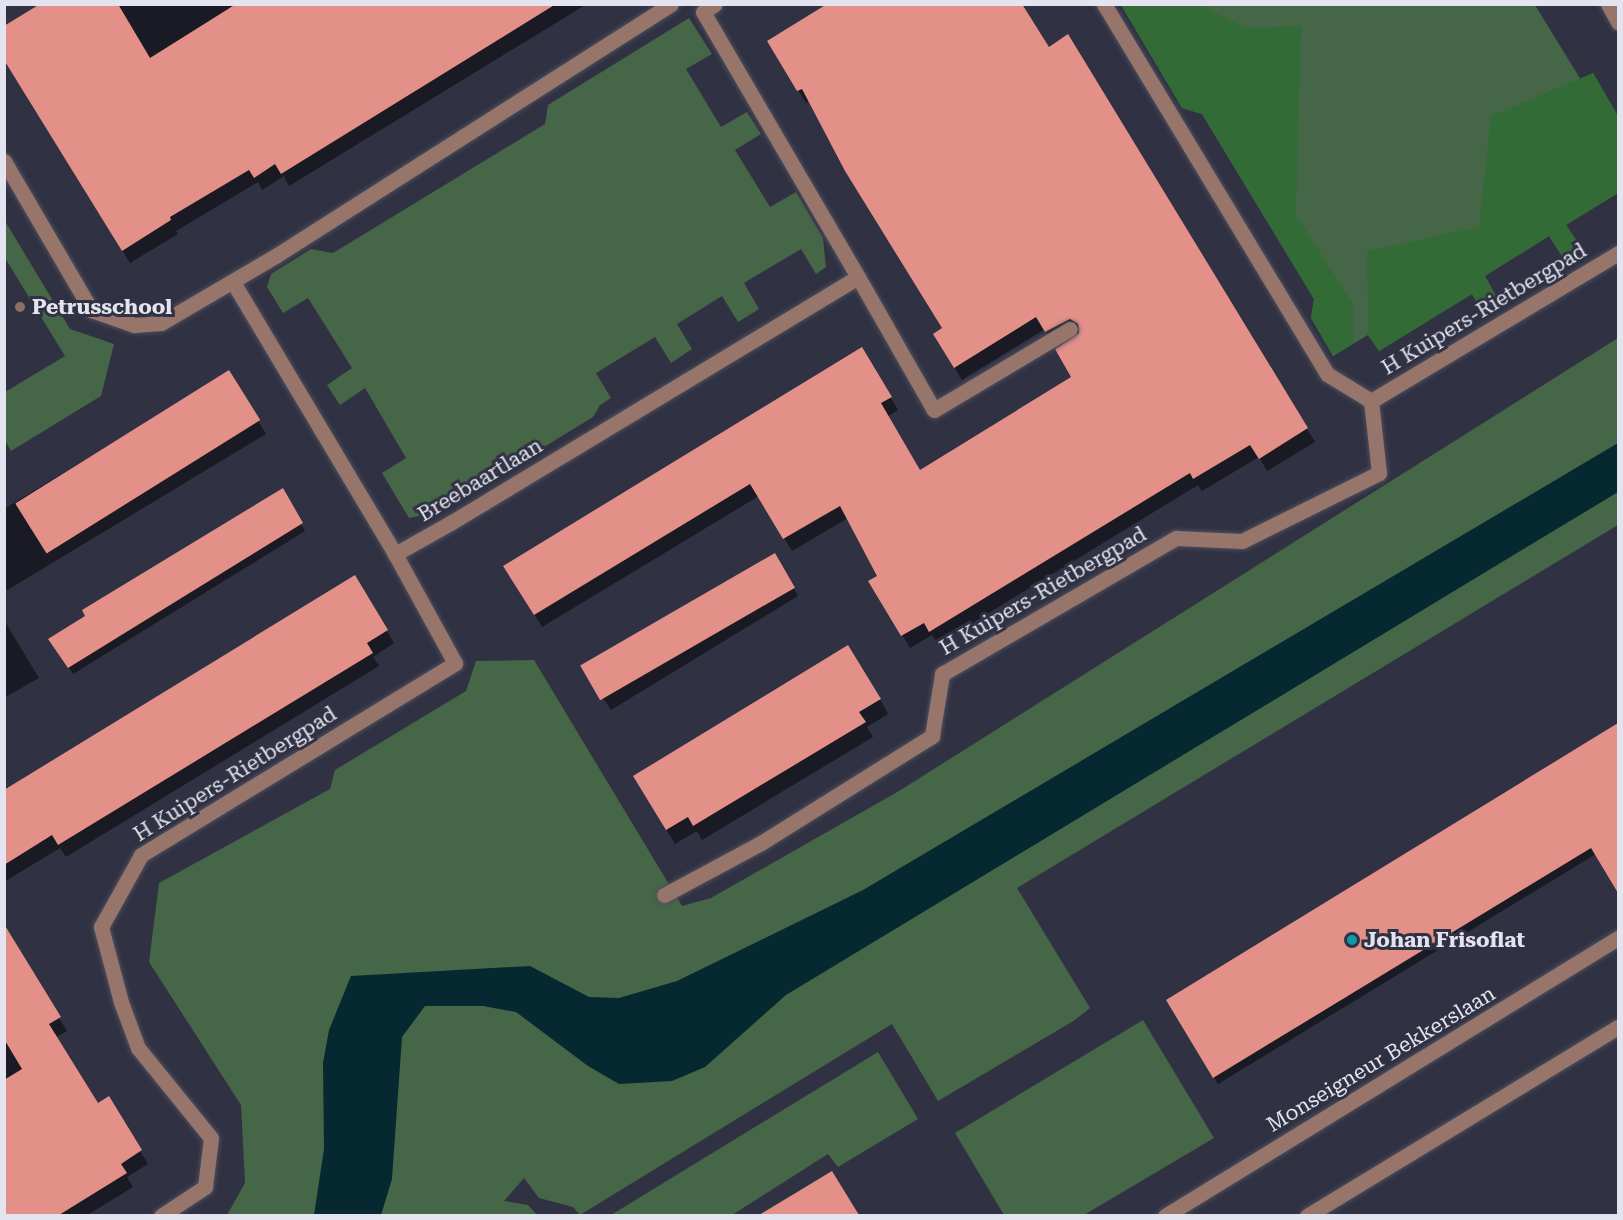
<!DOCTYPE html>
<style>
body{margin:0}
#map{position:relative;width:1623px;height:1220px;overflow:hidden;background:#303142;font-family:"Roboto Serif",serif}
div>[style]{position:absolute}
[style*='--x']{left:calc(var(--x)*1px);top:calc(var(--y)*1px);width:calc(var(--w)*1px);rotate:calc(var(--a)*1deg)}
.green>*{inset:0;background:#466747}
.forest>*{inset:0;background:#336b37}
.water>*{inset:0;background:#062830}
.shadow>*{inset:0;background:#0007}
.building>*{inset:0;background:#e39089;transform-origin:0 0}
.roads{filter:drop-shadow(0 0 2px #4d4e5e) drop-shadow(0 0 2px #4d4e5e)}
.minor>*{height:15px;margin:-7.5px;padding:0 7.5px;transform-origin:7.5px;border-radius:7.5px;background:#97756a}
.dots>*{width:16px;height:16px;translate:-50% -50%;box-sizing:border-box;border:3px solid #303142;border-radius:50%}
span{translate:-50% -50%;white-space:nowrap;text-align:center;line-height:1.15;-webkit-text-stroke:6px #303142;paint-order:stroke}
.poi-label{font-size:21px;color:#e3e4ef;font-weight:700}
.left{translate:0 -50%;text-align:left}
.street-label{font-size:21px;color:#e3e4ef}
.frame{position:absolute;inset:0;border:6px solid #e3e4ef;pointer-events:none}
</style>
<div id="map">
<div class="green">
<div style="clip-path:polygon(1121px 5px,1535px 5px,1581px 80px,1593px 73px,1618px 116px,1618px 193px,1566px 225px,1583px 250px,1565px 261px,1549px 236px,1485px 276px,1499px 301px,1482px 311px,1472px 294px,1379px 351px,1368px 335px,1333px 356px,1311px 318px,1314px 299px,1202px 114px,1182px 108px)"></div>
<div style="clip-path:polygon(689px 18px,712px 54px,686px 69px,721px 127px,747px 112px,761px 134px,735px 150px,770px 207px,796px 192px,823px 238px,826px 267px,816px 274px,801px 249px,744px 283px,759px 309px,738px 322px,722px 296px,677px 324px,692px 349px,671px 363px,655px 337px,596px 373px,611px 398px,600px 405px,593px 417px,438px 512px,409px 518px,382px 473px,406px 458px,365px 388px,340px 405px,327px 385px,352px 368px,308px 298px,283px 313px,267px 287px,271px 274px,311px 249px,333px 253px,545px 124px,548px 105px)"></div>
<div style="clip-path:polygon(5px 221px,70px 329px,114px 344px,101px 396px,11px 451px,5px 440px,5px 392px,65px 356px,5px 258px)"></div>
<div style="clip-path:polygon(1618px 338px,1618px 525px,1017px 888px,1090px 1008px,1075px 1020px,938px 1101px,892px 1024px,580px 1215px,573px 1207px,539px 1198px,524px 1178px,504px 1201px,528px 1205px,537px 1215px,227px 1215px,245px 1183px,241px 1105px,149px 962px,159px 883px,330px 789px,335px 770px,466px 691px,476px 661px,534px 660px,682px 906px,711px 898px,899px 791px)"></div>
<div style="clip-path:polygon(1143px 1020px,1214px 1138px,1084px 1215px,1004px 1215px,955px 1133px)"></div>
<div style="clip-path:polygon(878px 1052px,918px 1119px,838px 1167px,828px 1154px,732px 1215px,611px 1215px)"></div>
</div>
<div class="forest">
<div style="clip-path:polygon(1121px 5px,1200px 5px,1246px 28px,1301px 26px,1296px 215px,1353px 303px,1353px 344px,1333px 356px,1311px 318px,1314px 299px,1202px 114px,1182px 108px)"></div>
<div style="clip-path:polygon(1593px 73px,1618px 116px,1618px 193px,1566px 225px,1583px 250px,1565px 261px,1549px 236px,1484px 276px,1499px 301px,1482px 311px,1472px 294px,1379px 351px,1368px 335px,1367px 251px,1479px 227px,1491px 116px)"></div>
</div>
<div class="water">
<div style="clip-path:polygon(1618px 443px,1618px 492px,786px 995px,705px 1067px,672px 1081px,619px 1084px,588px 1066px,516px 1012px,483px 1006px,425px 1006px,402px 1037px,392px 1179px,381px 1215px,314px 1215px,324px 1149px,323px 1063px,329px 1030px,351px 976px,530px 966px,589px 997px,619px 998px,677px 981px,863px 890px)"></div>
</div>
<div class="shadow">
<div style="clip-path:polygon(71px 4px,587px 4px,289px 186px,284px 176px,262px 190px,258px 182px,176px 231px,178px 234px,130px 263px,4px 57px)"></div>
<div style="clip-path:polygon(1068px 37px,1315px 442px,1267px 471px,1259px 457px,1202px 491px,1198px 485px,938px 644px,932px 635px,910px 648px,870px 582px,879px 577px,848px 518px,792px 551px,759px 496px,542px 627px,513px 579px,862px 349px,898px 410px,887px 417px,920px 472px,1073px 378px,1084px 329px,1054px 344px,1045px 329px,962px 380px,942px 347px,944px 329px,810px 101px,806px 103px,769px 42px,1048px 49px)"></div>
<div style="clip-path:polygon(229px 372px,266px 434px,4px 592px,4px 509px)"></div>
<div style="clip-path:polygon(282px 490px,305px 531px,73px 674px,54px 646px)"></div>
<div style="clip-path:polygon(774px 555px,798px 596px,611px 710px,590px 679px)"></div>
<div style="clip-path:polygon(355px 577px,394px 643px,373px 657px,379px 666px,66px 857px,60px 848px,4px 882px,4px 792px)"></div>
<div style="clip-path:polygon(4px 620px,39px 678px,4px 698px)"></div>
<div style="clip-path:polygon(880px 699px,888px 714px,867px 727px,873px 737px,702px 840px,697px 831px,675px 844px,643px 791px)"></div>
<div style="clip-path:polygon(1618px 725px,1618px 884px,1616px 886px,1596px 854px,1218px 1084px,1168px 1001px)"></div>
<div style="clip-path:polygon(4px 927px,67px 1031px,56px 1037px,98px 1105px,108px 1098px,148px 1164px,127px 1177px,133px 1187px,86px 1216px,4px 1216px)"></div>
<div style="clip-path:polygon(831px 1173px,857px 1216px,762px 1216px)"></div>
</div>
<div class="building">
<div style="clip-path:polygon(40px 4px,118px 4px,150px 58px,236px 4px,556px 4px,281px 174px,275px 164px,254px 178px,249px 170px,170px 217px,171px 220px,122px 251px,4px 60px,4px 26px)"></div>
<div style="clip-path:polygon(827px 4px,1022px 4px,1049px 47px,1068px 34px,1308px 428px,1259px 459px,1250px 445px,1193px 479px,1190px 473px,929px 632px,924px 623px,901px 636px,868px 581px,877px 576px,840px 506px,783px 539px,750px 484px,534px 615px,503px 566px,862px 347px,892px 397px,881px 403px,920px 470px,1071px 377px,1055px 349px,1079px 333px,1078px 324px,1070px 319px,1045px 332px,1036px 317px,954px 368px,933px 334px,942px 328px,845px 171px,802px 89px,797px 91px,767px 41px)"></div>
<div style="left:229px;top:370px;width:59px;height:252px;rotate:58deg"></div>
<div style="clip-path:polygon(283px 488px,303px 523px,68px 668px,48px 639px,85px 616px,82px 610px)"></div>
<div style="left:775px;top:553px;width:40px;height:225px;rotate:60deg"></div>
<div style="clip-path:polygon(355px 575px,388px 630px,367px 643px,373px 653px,58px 845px,52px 835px,4px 865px,4px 790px)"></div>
<div style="clip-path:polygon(848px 645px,881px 699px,859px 712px,866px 722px,693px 826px,688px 817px,666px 830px,633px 776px)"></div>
<div style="clip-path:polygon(1618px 723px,1618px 893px,1591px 848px,1213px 1078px,1166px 1000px)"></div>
<div style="clip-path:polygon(4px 924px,61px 1017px,49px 1024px,98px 1103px,109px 1096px,142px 1150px,121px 1164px,127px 1173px,59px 1215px,4px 1215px,4px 1080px,22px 1069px,4px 1039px)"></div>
<div style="clip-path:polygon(832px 1171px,859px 1215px,759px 1215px)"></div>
</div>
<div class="roads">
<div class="minor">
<div style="--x:1104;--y:4;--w:432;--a:58.9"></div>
<div style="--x:1327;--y:374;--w:52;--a:31.5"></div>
<div style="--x:1371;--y:401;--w:288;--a:-30.9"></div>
<div style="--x:1608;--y:4;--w:21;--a:61"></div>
<div style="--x:4;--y:161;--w:173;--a:59.7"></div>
<div style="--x:91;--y:310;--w:46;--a:19.2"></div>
<div style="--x:134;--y:325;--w:27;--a:-4"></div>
<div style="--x:161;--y:323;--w:134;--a:-30.4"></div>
<div style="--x:277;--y:255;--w:467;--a:-32.5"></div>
<div style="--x:858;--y:277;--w:153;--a:60.3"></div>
<div style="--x:934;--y:410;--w:158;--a:-30.8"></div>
<div style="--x:233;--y:282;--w:317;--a:59.2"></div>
<div style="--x:395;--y:554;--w:65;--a:-29.3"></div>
<div style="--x:452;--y:522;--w:474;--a:-31.1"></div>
<div style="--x:858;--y:277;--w:307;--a:-120.3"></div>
<div style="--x:703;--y:12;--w:14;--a:-34"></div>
<div style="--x:664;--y:895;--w:110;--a:-28.2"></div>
<div style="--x:761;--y:843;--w:202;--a:-32"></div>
<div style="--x:932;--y:736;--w:63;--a:-80.8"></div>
<div style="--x:942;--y:674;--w:271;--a:-30.2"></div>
<div style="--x:1176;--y:538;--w:66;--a:2.6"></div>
<div style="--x:1242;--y:541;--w:153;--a:-26.4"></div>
<div style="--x:1379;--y:473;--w:72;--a:-96.3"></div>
<div style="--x:161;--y:1216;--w:53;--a:-33.4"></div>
<div style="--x:205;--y:1187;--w:49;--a:-83"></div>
<div style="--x:211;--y:1138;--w:116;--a:-129"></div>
<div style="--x:138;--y:1048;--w:49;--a:-110.3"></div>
<div style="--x:121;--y:1002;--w:78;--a:-104.9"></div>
<div style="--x:101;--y:927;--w:82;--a:-60.9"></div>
<div style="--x:141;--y:855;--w:368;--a:-31.4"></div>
<div style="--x:455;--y:663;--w:124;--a:-118.8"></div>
<div style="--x:1165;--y:1216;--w:532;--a:-31.54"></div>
<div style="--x:1307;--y:1216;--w:364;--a:-31.3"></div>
</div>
</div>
<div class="dots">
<div style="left:20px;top:307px;background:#8d6e63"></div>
<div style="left:1352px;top:940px;background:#0f9aa8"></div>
</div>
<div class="poi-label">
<span class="left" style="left:32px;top:307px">Petrusschool</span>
<span class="left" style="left:1364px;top:940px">Johan Frisoflat</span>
</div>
<div class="street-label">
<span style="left:1484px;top:309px;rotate:-31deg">H Kuipers-Rietbergpad</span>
<span style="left:480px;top:480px;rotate:-31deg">Breebaartlaan</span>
<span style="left:1043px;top:591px;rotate:-30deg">H Kuipers-Rietbergpad</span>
<span style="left:235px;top:774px;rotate:-32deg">H Kuipers-Rietbergpad</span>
<span style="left:1381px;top:1059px;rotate:-31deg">Monseigneur Bekkerslaan</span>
</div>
<div class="frame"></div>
</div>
